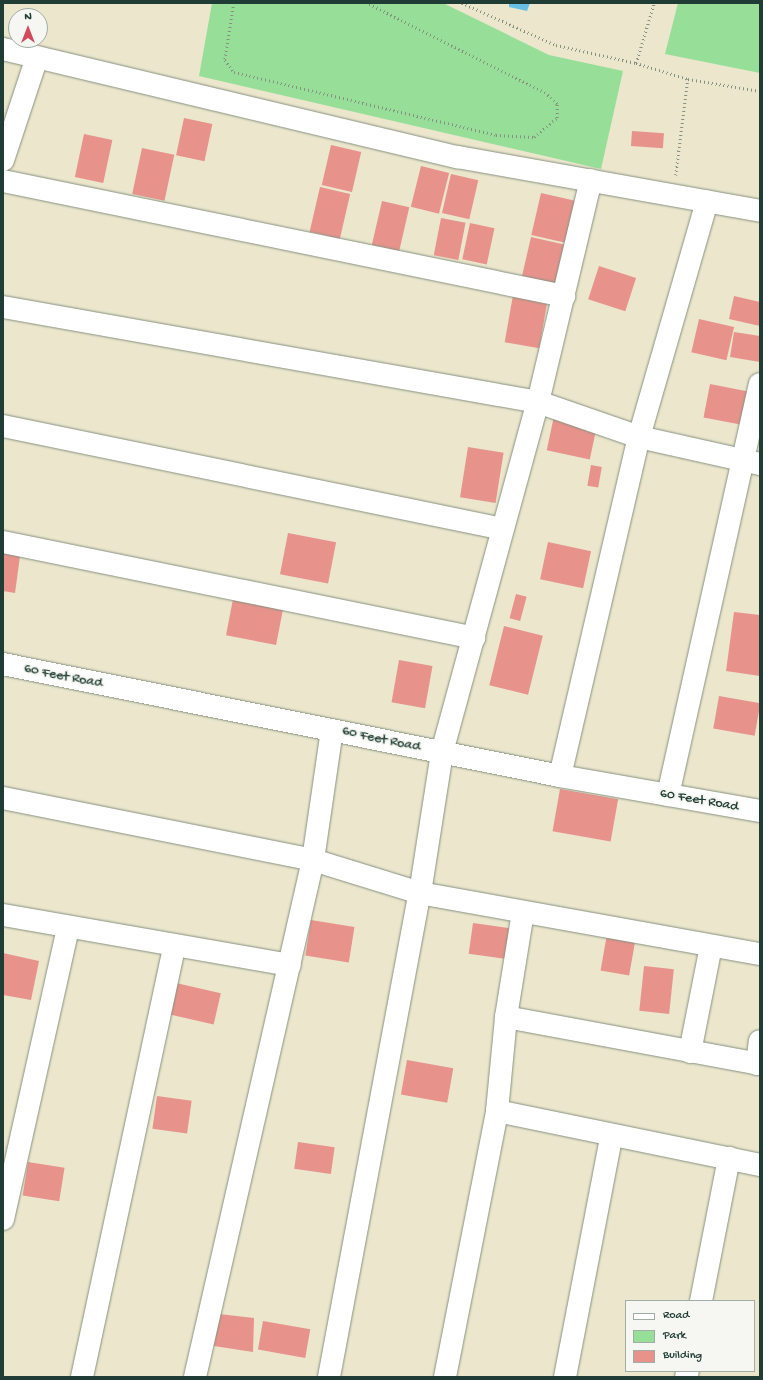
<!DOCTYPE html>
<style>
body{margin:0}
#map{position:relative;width:763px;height:1380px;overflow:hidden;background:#ebe6cc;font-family:"Gochi Hand",sans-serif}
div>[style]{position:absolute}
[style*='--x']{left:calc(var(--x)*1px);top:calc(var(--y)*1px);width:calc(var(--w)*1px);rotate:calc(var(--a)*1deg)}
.green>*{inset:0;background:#97df99}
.water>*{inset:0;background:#67bfe4}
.building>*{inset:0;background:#e7938c;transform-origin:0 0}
.path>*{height:2.5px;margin-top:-1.25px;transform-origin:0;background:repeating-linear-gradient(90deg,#859280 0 1px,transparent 0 4px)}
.roads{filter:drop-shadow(0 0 1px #859280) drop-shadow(0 0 1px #859280)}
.street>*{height:22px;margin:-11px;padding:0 11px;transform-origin:11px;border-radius:11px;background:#fff}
.secondary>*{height:22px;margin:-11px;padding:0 11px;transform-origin:11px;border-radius:11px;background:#fff}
span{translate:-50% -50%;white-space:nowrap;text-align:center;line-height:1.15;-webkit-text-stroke:3.5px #f6f6f2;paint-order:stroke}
.street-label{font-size:14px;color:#1f3d34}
.frame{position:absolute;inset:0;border:4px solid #1f3d34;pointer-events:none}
.legend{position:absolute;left:625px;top:1300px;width:130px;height:72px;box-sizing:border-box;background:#f6f6f2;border:1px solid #a0aca6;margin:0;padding:5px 7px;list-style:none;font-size:12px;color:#1f3d34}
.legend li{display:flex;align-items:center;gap:8px;height:20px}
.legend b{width:20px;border:1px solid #a0aca6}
.north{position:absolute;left:8px;top:8px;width:40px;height:40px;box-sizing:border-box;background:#f6f6f2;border:1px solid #a0aca6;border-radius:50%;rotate:0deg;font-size:11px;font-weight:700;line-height:16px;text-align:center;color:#1f3d34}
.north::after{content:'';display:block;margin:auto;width:14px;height:18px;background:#d1495b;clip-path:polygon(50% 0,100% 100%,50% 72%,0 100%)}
</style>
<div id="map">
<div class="green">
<div style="clip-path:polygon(212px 3px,443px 3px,549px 55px,623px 71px,601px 169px,199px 76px)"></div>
<div style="clip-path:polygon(678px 3px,760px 3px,760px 73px,665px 54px)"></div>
</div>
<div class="water">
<div style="clip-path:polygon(509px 3px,530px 3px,527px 11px,509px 7px)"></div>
</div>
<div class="building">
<div style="left:184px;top:118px;width:29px;height:38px;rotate:12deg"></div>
<div style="left:632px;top:131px;width:32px;height:15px;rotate:4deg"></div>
<div style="left:84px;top:134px;width:29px;height:44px;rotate:12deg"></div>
<div style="left:331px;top:145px;width:31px;height:41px;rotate:13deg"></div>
<div style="left:142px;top:148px;width:33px;height:47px;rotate:12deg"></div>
<div style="left:421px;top:166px;width:29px;height:42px;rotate:14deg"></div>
<div style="left:451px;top:174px;width:28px;height:40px;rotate:13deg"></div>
<div style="left:320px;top:187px;width:31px;height:46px;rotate:13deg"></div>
<div style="left:541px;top:193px;width:35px;height:43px;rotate:13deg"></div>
<div style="left:382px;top:201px;width:28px;height:45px;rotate:13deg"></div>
<div style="left:441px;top:218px;width:25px;height:38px;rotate:11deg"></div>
<div style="left:470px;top:223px;width:25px;height:37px;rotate:12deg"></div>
<div style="left:531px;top:237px;width:35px;height:40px;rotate:13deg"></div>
<div style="left:599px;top:266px;width:39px;height:35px;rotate:18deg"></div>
<div style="left:513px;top:295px;width:35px;height:48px;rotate:10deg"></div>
<div style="clip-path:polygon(734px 296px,760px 302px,760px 326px,729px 319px)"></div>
<div style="left:699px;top:319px;width:36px;height:34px;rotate:13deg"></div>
<div style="clip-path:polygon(734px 332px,760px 336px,760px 362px,730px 357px)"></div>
<div style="left:710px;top:384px;width:43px;height:34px;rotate:11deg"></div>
<div style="left:554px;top:416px;width:44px;height:35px;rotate:12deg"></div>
<div style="left:468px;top:447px;width:36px;height:51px;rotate:9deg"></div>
<div style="left:591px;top:465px;width:11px;height:21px;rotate:10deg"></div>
<div style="left:288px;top:533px;width:49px;height:42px;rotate:11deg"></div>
<div style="left:548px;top:542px;width:44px;height:38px;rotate:12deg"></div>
<div style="clip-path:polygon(3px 547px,21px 549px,15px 593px,3px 591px)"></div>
<div style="left:234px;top:594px;width:51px;height:42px;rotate:11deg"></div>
<div style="left:516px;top:594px;width:11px;height:25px;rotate:15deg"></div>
<div style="clip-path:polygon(734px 612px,760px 615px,760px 676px,726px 671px)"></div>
<div style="left:504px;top:626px;width:40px;height:61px;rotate:14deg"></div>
<div style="left:399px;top:660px;width:34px;height:43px;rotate:10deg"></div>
<div style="left:719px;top:696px;width:42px;height:33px;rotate:10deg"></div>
<div style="left:560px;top:789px;width:59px;height:43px;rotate:10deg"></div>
<div style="left:311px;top:920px;width:44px;height:36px;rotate:9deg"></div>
<div style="left:473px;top:923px;width:42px;height:31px;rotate:8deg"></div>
<div style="left:607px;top:934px;width:29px;height:37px;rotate:10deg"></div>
<div style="clip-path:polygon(3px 953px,39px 961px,31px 1000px,3px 995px)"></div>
<div style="left:644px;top:966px;width:30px;height:45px;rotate:6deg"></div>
<div style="left:176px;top:983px;width:46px;height:32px;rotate:13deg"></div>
<div style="left:407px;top:1060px;width:47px;height:35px;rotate:10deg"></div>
<div style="left:157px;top:1096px;width:35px;height:33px;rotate:8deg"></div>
<div style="left:298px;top:1142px;width:37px;height:27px;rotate:8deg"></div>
<div style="left:28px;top:1162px;width:37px;height:34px;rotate:9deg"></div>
<div style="clip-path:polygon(219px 1314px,254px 1318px,253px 1352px,214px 1346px)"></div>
<div style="left:263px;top:1321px;width:48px;height:29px;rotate:10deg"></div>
</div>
<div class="path">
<div style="--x:234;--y:3;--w:58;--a:99"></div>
<div style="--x:225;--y:60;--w:15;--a:53"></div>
<div style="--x:234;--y:72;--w:269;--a:13.5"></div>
<div style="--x:496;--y:135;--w:38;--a:3"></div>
<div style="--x:534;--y:137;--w:30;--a:-40"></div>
<div style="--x:557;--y:118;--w:14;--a:-90"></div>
<div style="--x:557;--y:104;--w:16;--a:-137"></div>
<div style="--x:545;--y:93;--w:200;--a:-153.3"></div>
<div style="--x:462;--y:3;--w:103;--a:24.1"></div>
<div style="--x:556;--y:45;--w:82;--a:12.7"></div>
<div style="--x:636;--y:63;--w:54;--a:17.1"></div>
<div style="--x:688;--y:79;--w:97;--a:97.1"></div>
<div style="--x:636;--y:63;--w:63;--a:-73.3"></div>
<div style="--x:688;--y:79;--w:73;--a:9.5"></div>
</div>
<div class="roads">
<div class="street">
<div style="--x:3;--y:49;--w:468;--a:13.4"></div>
<div style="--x:458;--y:157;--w:307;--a:10.1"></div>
<div style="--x:3;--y:160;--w:108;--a:-71.7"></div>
<div style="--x:3;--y:181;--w:573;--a:11.58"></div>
<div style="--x:3;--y:307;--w:543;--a:10.07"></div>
<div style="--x:538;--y:402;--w:107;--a:19.1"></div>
<div style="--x:639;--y:437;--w:124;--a:12.6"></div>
<div style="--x:3;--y:426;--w:510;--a:11.64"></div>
<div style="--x:3;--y:542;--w:481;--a:11.5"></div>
<div style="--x:560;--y:776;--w:348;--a:-76.9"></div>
<div style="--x:639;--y:437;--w:245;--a:-73.9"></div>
<div style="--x:668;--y:795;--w:421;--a:-77.4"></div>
<div style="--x:3;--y:798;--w:316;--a:11.3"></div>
<div style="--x:313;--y:860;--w:112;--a:17.1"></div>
<div style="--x:420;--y:893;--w:345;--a:10.2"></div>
<div style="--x:3;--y:915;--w:291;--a:9.9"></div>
<div style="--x:506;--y:1017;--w:258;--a:10.5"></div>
<div style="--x:690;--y:1052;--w:108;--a:-78.8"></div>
<div style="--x:757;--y:1064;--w:23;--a:-83"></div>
<div style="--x:497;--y:1111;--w:268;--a:11.6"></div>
<div style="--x:3;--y:1219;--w:298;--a:-77.4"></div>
<div style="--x:701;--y:1301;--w:146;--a:-78.9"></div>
<div style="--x:82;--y:1377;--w:440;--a:-77.9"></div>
<div style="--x:195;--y:1377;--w:530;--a:-77.14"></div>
<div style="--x:313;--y:860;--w:131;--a:-81.7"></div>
<div style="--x:329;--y:1377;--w:492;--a:-79.4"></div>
<div style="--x:420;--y:893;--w:143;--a:-81.1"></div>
<div style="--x:442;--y:752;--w:363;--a:-74.7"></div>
<div style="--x:538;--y:402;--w:228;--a:-76.6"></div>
<div style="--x:445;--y:1377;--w:271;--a:-78.9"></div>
<div style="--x:497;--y:1111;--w:94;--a:-84.5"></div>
<div style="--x:506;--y:1017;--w:106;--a:-80.8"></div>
<div style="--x:565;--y:1377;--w:244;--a:-79.1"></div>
<div style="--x:686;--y:1377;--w:6;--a:-72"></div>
</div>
<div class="secondary">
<div style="--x:3;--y:664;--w:568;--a:11.37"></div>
<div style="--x:560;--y:776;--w:203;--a:9.9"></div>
</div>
</div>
<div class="street-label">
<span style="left:63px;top:677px;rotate:11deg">60 Feet Road</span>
<span style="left:381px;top:740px;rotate:12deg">60 Feet Road</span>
<span style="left:699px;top:801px;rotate:10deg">60 Feet Road</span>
</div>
<div class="frame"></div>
<ul class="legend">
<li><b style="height:5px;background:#fff"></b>Road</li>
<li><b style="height:11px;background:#97df99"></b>Park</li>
<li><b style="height:11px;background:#e7938c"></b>Building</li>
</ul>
<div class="north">N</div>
</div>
